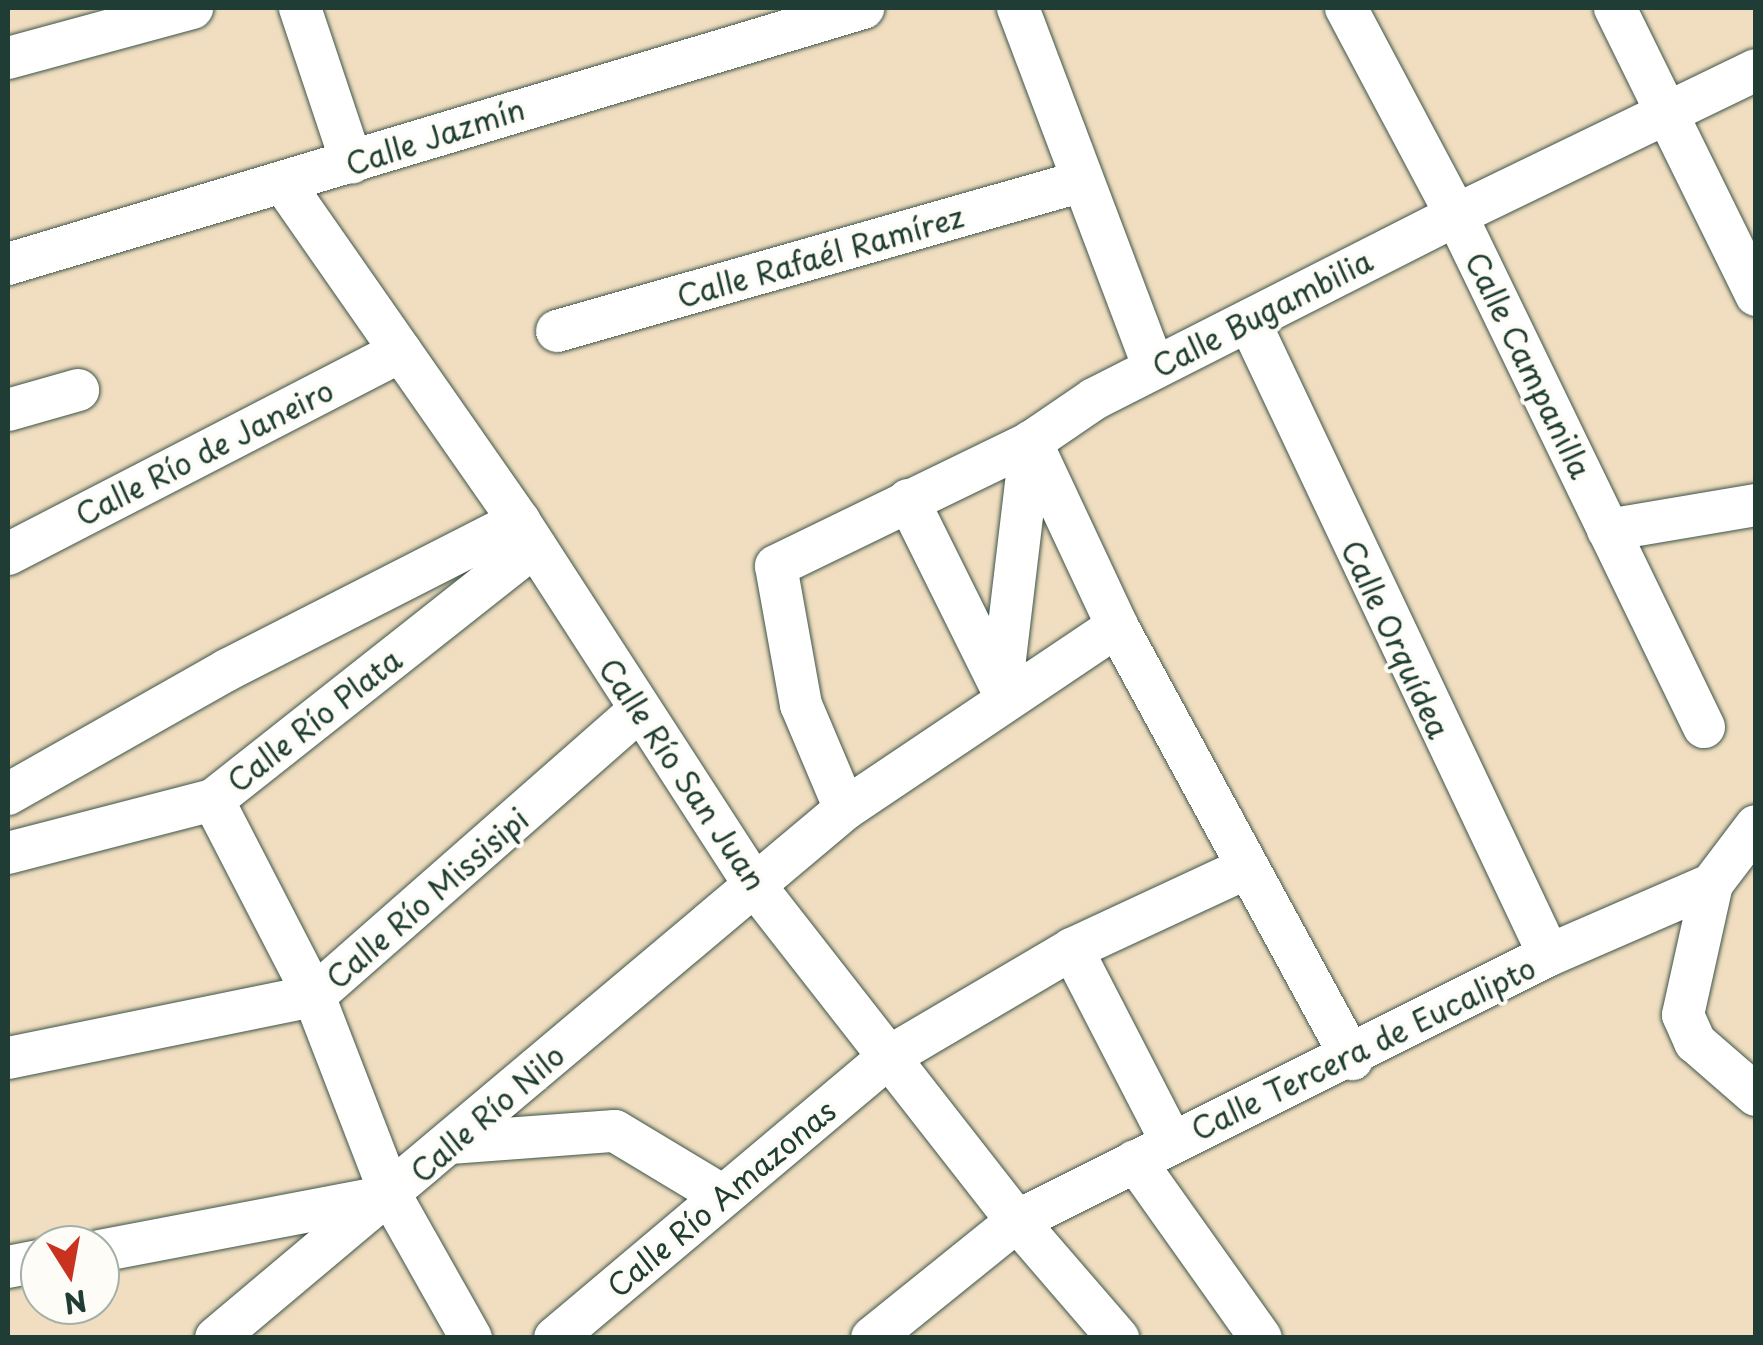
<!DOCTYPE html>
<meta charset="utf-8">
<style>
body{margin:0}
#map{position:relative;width:1763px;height:1345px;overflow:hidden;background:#f1dec0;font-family:"Playpen Sans",sans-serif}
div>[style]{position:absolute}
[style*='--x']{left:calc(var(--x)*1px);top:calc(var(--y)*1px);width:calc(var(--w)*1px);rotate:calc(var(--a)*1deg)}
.roads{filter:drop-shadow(0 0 2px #3e5549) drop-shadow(0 0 2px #3e5549)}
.minor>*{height:42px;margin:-21px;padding:0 21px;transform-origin:21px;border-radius:21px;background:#fff}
span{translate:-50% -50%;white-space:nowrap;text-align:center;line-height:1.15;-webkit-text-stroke:8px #fdfcf7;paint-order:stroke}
.street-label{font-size:30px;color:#1f3d34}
.frame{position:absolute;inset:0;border:10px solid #1f3d34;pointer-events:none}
.north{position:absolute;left:20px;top:1225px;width:100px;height:100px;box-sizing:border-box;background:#fdfcf7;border:2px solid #a4b0a9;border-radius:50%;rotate:169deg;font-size:28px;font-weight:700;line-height:40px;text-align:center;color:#1f3d34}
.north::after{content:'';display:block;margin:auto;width:35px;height:45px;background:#c8321e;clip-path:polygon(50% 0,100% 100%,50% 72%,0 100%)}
</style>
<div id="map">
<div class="roads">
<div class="minor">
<div style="--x:300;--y:8;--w:163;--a:71.5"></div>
<div style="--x:1018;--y:8;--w:385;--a:69.3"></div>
<div style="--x:1346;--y:8;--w:234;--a:62"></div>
<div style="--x:1456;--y:215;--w:569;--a:64.16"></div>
<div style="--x:1615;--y:8;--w:320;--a:63.8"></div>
<div style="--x:8;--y:58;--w:191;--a:-15.2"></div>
<div style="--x:284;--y:184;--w:411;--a:55.1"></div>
<div style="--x:519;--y:521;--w:436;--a:57.1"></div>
<div style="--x:756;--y:887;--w:424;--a:52"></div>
<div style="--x:1017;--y:1221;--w:155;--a:49.2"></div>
<div style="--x:8;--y:264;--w:893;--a:-16.67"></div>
<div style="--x:1249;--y:321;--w:701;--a:64.68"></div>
<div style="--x:557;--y:331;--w:547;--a:-15.92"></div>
<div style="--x:8;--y:410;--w:73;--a:-15.9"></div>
<div style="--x:1031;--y:442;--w:203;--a:64.9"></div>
<div style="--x:1117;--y:626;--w:493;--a:61.5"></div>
<div style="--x:908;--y:500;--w:211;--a:63.6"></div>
<div style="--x:1608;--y:530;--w:150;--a:-9.6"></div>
<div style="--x:8;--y:554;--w:442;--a:-27.3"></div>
<div style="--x:1007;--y:698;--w:39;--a:-93"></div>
<div style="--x:1005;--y:659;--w:219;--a:-83.2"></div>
<div style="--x:8;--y:794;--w:252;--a:-29.5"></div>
<div style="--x:227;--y:670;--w:328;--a:-27"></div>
<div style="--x:213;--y:800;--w:220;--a:62.7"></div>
<div style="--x:314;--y:996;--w:214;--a:68.9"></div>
<div style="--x:391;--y:1196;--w:163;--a:60.6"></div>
<div style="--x:845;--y:809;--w:113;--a:-112.9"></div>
<div style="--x:801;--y:705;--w:141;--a:-100.2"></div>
<div style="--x:776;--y:566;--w:284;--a:-25.9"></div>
<div style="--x:1031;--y:442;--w:76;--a:-34.3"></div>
<div style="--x:1094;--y:399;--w:406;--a:-26.9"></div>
<div style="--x:1456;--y:215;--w:333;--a:-25.8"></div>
<div style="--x:1756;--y:826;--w:73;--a:127.2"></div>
<div style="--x:1712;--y:884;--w:134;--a:102.5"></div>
<div style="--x:1683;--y:1015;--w:30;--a:66"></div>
<div style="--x:1695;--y:1042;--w:81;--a:41"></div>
<div style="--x:8;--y:853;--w:212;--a:-14.5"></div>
<div style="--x:213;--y:800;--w:410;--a:-38.3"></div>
<div style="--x:1072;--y:949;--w:218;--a:62.7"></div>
<div style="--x:8;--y:1058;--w:312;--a:-11.5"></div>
<div style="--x:314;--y:996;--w:432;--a:-41.3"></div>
<div style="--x:450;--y:1143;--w:165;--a:-4.2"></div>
<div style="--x:615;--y:1131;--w:126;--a:31"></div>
<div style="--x:1135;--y:1161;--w:217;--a:54.6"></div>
<div style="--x:100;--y:1251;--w:289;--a:-10.8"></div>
<div style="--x:8;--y:1267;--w:33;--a:-11"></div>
<div style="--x:216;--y:1338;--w:822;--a:-40.06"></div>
<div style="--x:845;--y:809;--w:328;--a:-33.9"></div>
<div style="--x:555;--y:1338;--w:434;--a:-40.1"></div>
<div style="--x:887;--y:1058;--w:215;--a:-30.5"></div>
<div style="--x:1072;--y:949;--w:190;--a:-24.9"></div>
<div style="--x:872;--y:1338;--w:186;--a:-38.9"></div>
<div style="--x:1017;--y:1221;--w:595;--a:-26.57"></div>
<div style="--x:1549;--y:955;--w:178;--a:-23.5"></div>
</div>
</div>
<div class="street-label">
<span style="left:435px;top:136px;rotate:-18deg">Calle Jazmín</span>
<span style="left:820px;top:256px;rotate:-16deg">Calle Rafaél Ramírez</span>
<span style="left:1262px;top:313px;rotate:-27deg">Calle Bugambilia</span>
<span style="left:1529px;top:365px;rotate:64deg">Calle Campanilla</span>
<span style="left:204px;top:452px;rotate:-27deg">Calle Río de Janeiro</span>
<span style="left:1396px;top:639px;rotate:65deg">Calle Orquídea</span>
<span style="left:314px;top:720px;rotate:-38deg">Calle Río Plata</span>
<span style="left:683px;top:774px;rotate:56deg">Calle Río San Juan</span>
<span style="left:427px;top:898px;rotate:-41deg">Calle Río Missisipi</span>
<span style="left:1363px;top:1048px;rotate:-26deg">Calle Tercera de Eucalipto</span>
<span style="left:487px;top:1113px;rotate:-41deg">Calle Río Nilo</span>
<span style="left:721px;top:1198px;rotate:-40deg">Calle Río Amazonas</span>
</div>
<div class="frame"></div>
<div class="north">N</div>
</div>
